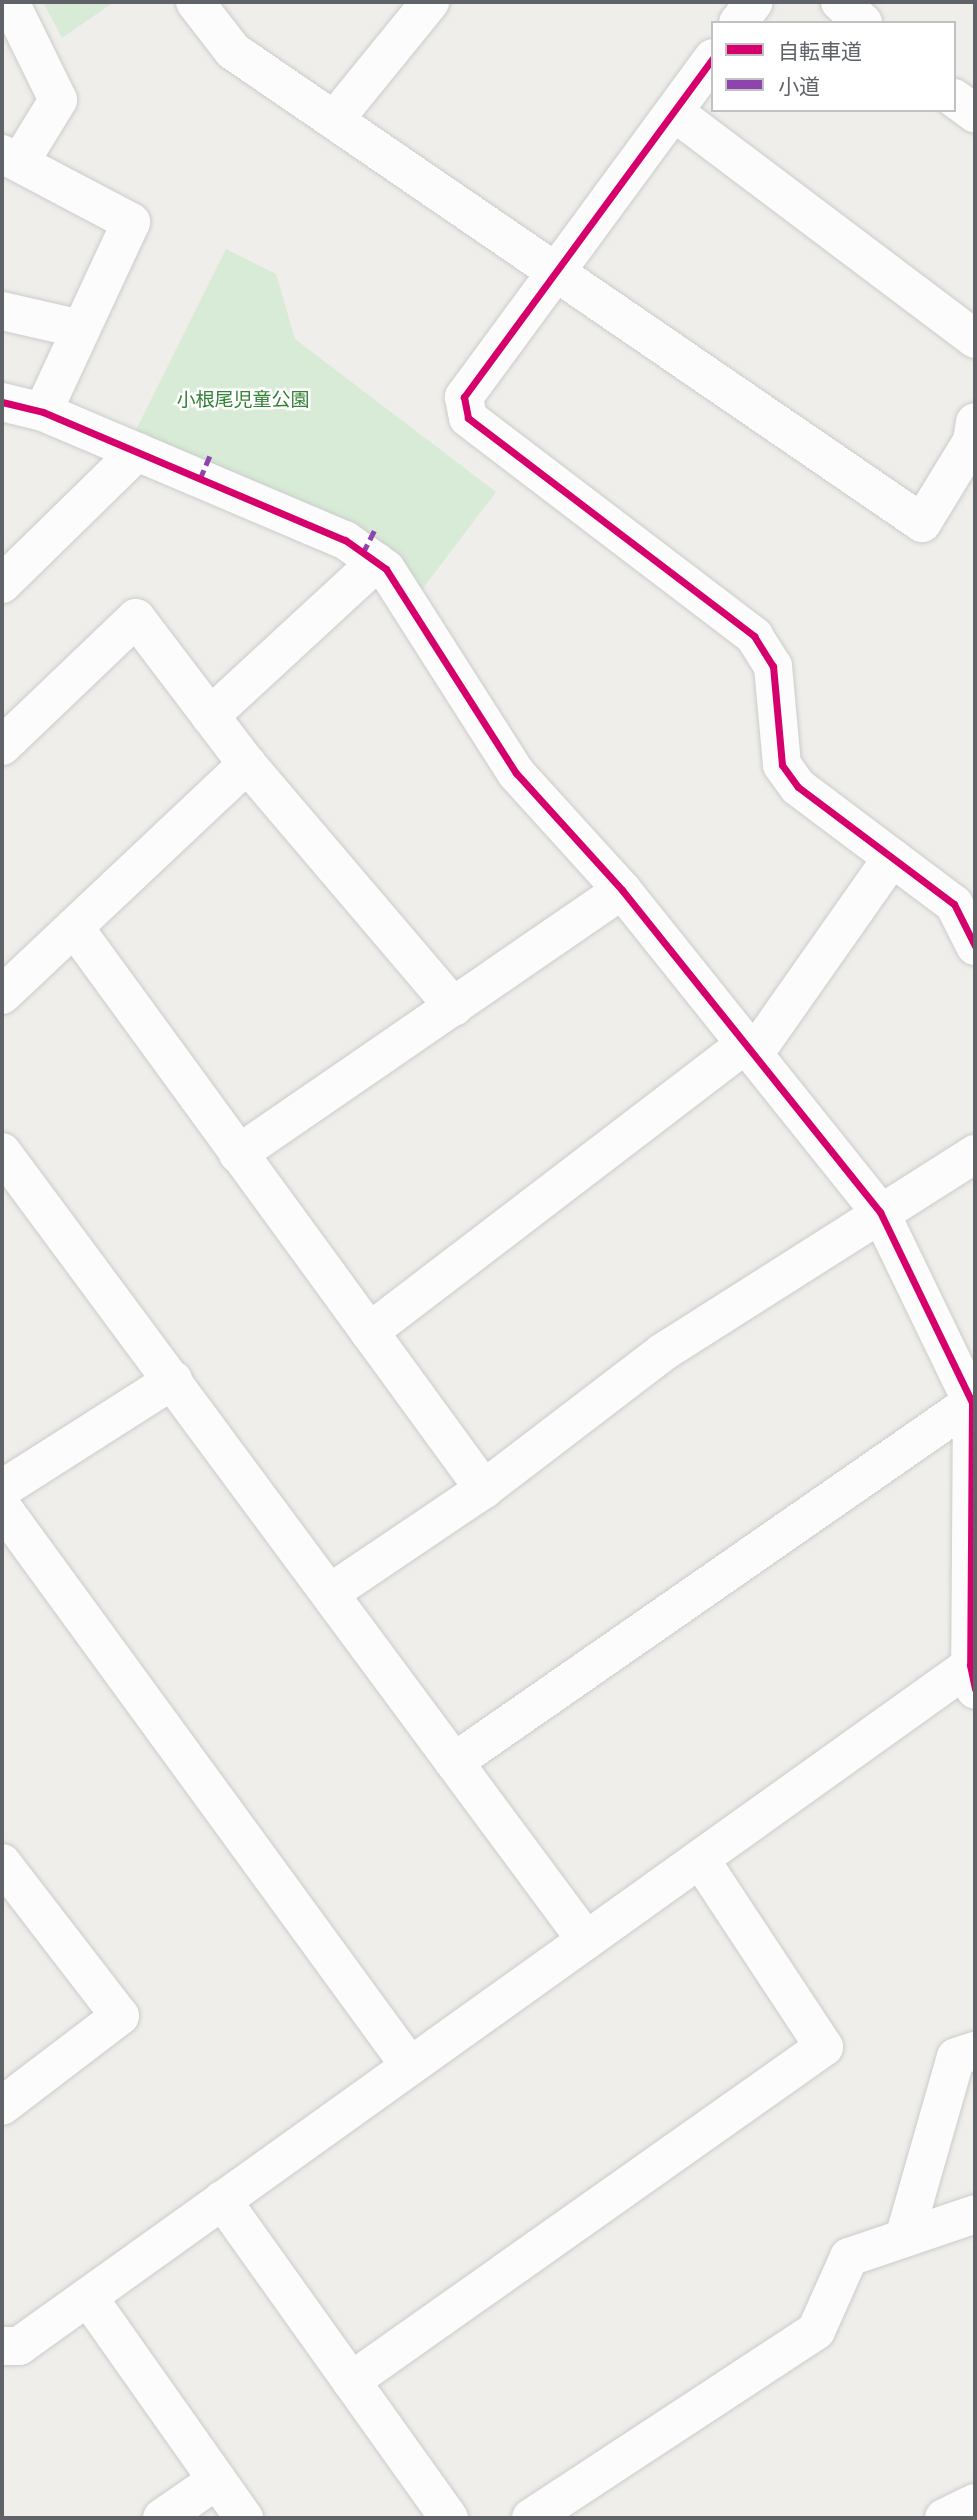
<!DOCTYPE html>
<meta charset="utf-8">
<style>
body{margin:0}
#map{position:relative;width:977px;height:2520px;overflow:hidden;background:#efeeea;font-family:"Public Sans","Noto Sans JP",sans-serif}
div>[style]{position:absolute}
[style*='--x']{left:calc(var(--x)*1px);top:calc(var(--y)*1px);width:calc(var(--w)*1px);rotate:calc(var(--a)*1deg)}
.green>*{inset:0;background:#d8ebd6}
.roads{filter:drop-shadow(0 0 2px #cbcccc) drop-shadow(0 0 2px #cbcccc)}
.minor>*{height:38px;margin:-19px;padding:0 19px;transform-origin:19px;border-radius:19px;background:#fdfcfc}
.quiet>*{height:5px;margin-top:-2.5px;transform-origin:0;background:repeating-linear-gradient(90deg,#8e44ad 0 10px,transparent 0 15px)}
.cycleway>*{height:7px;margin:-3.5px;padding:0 3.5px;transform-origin:3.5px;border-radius:3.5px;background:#d6006c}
span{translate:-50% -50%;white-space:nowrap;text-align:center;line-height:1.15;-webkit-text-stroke:5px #fff;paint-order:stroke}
.park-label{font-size:19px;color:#348238}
.frame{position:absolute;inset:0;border:4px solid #5f6368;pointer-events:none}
.legend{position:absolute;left:711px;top:21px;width:245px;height:91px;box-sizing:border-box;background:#fff;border:2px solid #bfc1c3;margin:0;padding:9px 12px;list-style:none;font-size:21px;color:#5f6368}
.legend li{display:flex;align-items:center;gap:14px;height:35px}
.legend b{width:35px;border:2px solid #bfc1c3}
</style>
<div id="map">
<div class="green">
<div style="clip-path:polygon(43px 2px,114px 2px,62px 38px)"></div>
<div style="clip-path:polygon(226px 249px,276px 274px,295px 339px,496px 492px,417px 596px,131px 440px)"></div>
</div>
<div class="roads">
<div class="minor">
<div style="--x:10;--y:2;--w:109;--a:63.9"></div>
<div style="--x:58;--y:100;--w:73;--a:121.5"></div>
<div style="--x:195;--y:2;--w:62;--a:52.2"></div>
<div style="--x:233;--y:51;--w:835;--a:34.41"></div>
<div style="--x:922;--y:523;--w:96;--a:-58.6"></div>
<div style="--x:972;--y:441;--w:19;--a:-81"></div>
<div style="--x:840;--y:2;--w:31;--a:42"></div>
<div style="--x:738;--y:23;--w:26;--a:-53"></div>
<div style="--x:713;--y:58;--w:421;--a:126.3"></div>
<div style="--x:464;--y:397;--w:21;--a:79"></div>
<div style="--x:468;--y:418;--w:360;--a:37.3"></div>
<div style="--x:754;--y:636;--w:36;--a:58"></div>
<div style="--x:773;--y:666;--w:99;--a:84.8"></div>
<div style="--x:782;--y:765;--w:27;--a:54"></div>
<div style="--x:798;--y:787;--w:195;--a:36.9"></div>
<div style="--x:954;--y:904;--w:47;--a:63.4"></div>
<div style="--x:954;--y:98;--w:26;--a:36"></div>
<div style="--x:674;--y:112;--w:377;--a:37"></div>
<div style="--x:335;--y:119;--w:151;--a:-50.9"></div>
<div style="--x:2;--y:154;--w:146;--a:27.8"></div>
<div style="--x:131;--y:222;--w:209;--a:114.9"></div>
<div style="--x:2;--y:311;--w:81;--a:12.8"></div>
<div style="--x:2;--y:402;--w:42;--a:13.7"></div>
<div style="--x:43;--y:412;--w:328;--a:23"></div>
<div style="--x:345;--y:540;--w:50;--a:35.3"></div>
<div style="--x:386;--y:569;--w:242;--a:57.5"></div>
<div style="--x:516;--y:773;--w:158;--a:47.8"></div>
<div style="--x:622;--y:890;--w:413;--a:51.3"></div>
<div style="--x:880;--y:1212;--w:211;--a:64.2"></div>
<div style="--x:972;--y:1402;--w:263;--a:90.4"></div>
<div style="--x:970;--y:1665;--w:25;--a:78"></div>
<div style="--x:2;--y:584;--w:189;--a:-44.4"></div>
<div style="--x:210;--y:716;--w:227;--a:-42.7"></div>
<div style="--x:2;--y:746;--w:185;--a:-43.7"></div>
<div style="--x:136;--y:618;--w:183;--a:52.8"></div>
<div style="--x:247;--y:764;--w:319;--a:49.6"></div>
<div style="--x:74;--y:927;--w:696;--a:53.89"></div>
<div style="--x:2;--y:995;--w:337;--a:-43.3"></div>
<div style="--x:754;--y:1054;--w:240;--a:-54.9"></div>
<div style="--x:2;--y:1152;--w:981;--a:53.46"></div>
<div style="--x:238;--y:1154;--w:466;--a:-34.5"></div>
<div style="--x:369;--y:1332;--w:474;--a:-37.4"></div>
<div style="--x:2;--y:1489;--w:203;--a:-32.5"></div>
<div style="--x:2;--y:1507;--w:692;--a:53.88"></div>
<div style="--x:330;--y:1593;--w:186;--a:-34"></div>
<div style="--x:484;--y:1489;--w:225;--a:-37.4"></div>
<div style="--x:663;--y:1352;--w:370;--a:-32.4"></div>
<div style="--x:454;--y:1762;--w:634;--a:-34.79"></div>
<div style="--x:2;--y:1863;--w:193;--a:52.4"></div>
<div style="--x:120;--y:2016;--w:148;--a:142.7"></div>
<div style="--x:222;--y:2200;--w:391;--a:54.5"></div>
<div style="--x:904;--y:2238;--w:188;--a:-74"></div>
<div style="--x:956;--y:2057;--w:20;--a:-18"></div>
<div style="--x:88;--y:2297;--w:271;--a:54.8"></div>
<div style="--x:2;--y:2346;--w:17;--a:0"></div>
<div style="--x:19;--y:2346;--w:1175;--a:-35.58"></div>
<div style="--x:351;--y:2381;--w:579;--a:-35.23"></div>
<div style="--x:824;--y:2047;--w:225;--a:-123.4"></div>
<div style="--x:162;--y:2518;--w:67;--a:-34.6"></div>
<div style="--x:531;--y:2518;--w:341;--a:-33.3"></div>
<div style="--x:816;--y:2331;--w:81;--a:-66"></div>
<div style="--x:849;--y:2257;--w:133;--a:-18.8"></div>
<div style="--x:944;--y:2518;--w:34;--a:-26"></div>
</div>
</div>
<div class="quiet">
<div style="--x:200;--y:479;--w:25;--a:-67"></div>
<div style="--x:363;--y:553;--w:25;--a:-63"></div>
</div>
<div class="cycleway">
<div style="--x:713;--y:58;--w:421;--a:126.3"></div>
<div style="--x:464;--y:397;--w:21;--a:79"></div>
<div style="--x:468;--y:418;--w:360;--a:37.3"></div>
<div style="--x:754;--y:636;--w:36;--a:58"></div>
<div style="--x:773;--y:666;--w:99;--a:84.8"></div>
<div style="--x:782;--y:765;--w:27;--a:54"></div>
<div style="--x:798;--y:787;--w:195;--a:36.9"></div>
<div style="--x:954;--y:904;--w:47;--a:63.4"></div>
<div style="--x:2;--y:402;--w:42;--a:13.7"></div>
<div style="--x:43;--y:412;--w:328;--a:23"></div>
<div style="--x:345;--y:540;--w:50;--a:35.3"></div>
<div style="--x:386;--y:569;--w:242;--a:57.5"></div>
<div style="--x:516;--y:773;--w:158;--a:47.8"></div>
<div style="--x:622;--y:890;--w:413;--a:51.3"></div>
<div style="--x:880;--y:1212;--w:211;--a:64.2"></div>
<div style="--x:972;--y:1402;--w:263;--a:90.4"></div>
<div style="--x:970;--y:1665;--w:25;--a:78"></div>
</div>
<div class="park-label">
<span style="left:243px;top:400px">小根尾児童公園</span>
</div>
<div class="frame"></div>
<ul class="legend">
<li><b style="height:9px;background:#d6006c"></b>自転車道</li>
<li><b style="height:9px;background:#8e44ad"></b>小道</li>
</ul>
</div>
